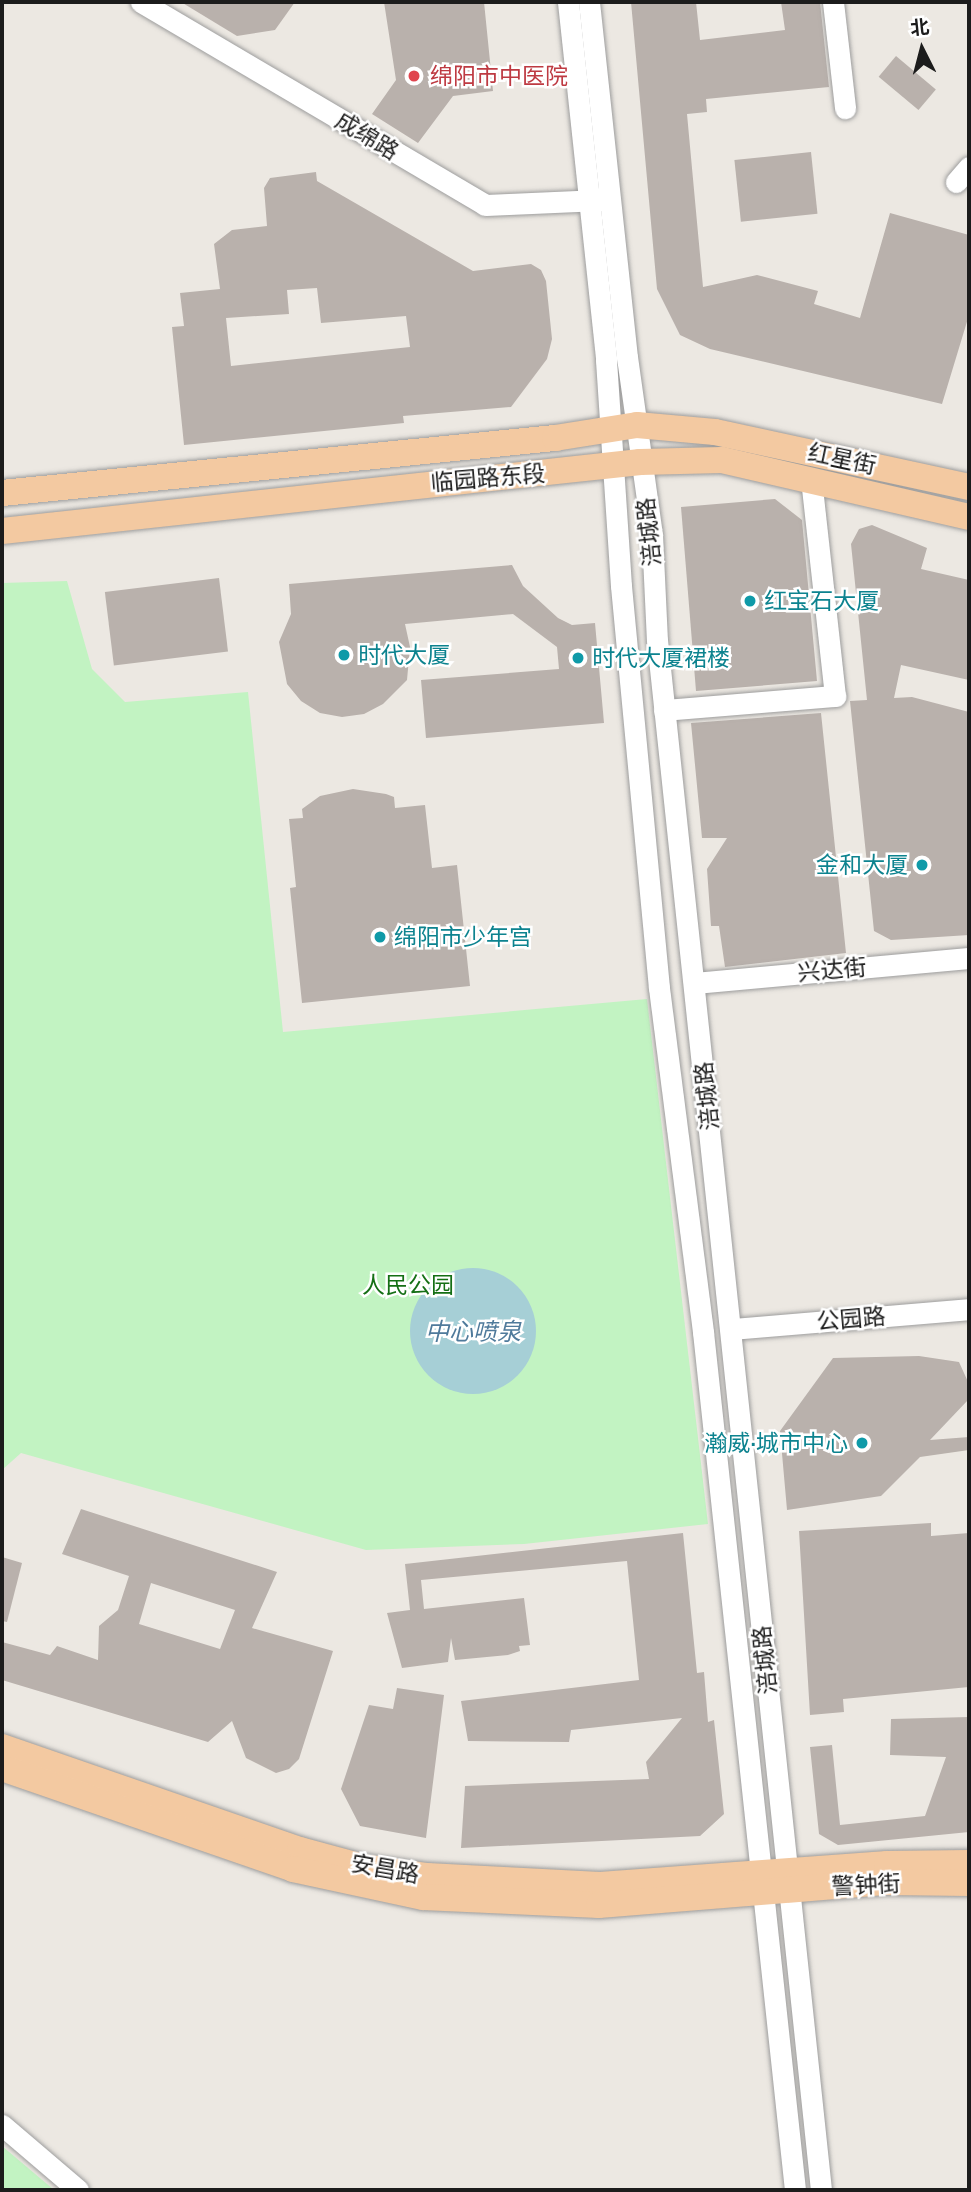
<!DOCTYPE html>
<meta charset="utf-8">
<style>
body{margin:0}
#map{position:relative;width:971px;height:2192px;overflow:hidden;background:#ece8e2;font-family:Cabin,"Noto Sans SC",sans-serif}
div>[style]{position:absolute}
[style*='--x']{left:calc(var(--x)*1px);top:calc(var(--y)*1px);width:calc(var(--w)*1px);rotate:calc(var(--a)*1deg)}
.park>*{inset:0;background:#c2f3c2}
.water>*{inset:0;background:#a6cfd6}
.round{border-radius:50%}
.building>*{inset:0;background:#b9b1ac;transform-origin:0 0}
.roads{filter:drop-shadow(0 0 2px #9d9d9d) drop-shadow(0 0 2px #9d9d9d)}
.minor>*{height:21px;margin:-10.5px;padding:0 10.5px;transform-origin:10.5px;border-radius:10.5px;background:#fff}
.major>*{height:26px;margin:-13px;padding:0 13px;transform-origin:13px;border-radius:13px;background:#f3c9a1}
.dots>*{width:19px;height:19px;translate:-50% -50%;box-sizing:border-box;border:4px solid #fff;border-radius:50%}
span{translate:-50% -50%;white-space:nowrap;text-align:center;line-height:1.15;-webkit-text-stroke:5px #fff;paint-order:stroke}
.health-label{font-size:23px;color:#be3a42}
.left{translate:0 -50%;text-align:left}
.street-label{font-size:23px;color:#1c1c1c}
.culture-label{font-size:23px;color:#0d838f}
.right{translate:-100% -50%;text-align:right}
.park-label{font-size:23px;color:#156f15}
.water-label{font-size:24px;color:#4f7a9b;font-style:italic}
.frame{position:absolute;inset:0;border:4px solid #1c1c1c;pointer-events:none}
.north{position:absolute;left:887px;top:14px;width:70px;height:70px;-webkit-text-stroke:5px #fff;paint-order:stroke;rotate:354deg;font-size:19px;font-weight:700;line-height:28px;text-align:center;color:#1c1c1c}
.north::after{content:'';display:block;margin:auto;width:24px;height:32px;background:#1c1c1c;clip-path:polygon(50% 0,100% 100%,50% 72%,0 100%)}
</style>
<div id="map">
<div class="park">
<div style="clip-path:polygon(67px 581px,92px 669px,125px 702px,248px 692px,283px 1032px,647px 999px,708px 1524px,524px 1544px,366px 1550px,21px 1453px,2px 1470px,2px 583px)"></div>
<div style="clip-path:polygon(2px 2146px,53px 2189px,54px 2190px,2px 2190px)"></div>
</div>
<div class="water">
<div class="round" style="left:410px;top:1268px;width:126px;height:126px"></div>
</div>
<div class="building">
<div style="clip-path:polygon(181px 2px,295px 2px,275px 30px,237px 36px)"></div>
<div style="clip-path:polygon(384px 2px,484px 2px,493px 91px,453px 96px,418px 143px,372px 114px,396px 80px)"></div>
<div style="clip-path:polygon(631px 2px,696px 2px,700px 40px,785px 30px,781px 2px,820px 2px,829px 87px,706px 99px,707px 112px,687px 114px,703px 287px,757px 275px,818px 291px,814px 304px,860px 318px,890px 213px,969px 235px,969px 315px,942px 404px,710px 349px,680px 335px,657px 289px)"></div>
<div style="left:896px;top:56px;width:52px;height:27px;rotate:40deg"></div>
<div style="left:811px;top:152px;width:62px;height:77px;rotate:84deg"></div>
<div style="clip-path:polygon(evenodd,316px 172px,317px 181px,473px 271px,531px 264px,541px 270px,546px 281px,552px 339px,547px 359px,511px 407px,403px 416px,404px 423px,184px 445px,172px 327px,184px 326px,180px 293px,220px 289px,214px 244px,232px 230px,267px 226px,264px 188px,270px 178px,316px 172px,317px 288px,321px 323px,406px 316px,410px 347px,231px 366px,226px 318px,289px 314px,287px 290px,317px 288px)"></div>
<div style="clip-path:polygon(775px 499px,802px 520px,817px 681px,696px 691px,681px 507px)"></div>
<div style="clip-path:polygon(872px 525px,927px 548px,921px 569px,969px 580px,969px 680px,901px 665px,894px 698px,912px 697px,969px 712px,969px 935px,891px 940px,874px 931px,850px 701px,867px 700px,851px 544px,859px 529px)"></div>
<div style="clip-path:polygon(512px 565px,523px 586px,558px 618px,572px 625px,595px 623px,604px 723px,426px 738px,421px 680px,559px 669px,557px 647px,513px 614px,405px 624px,410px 647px,407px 680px,383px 704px,364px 714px,342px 717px,320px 713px,301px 701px,287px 684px,279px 642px,291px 614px,289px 584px)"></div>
<div style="left:219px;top:578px;width:74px;height:115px;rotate:83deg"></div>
<div style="clip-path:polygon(821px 713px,846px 953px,725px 967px,719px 926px,711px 926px,707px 869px,727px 838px,702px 838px,691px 723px)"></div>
<div style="clip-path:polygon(353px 789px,386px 794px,394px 797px,395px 808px,425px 805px,432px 868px,457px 865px,470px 986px,302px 1003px,290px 888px,296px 887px,289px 819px,303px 818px,302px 809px,320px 796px)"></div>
<div style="clip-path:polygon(919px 1356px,959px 1362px,969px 1384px,968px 1400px,930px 1440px,969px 1437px,969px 1450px,920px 1457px,881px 1496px,787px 1510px,780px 1431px,833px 1358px)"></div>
<div style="clip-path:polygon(evenodd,81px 1509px,277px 1572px,252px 1628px,333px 1651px,299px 1759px,289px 1769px,276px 1773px,246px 1758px,232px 1721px,208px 1742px,2px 1680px,2px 1642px,50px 1655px,57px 1646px,98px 1660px,99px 1626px,118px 1610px,129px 1576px,62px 1554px,81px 1509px,151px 1583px,235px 1610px,220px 1649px,139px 1624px,151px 1583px)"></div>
<div style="clip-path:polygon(931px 1523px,931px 1536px,969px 1533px,969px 1687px,843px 1699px,844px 1712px,810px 1715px,799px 1531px)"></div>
<div style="clip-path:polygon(683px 1533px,697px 1673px,704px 1672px,708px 1722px,714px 1720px,724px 1814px,700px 1836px,461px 1848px,465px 1786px,649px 1779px,646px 1762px,682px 1718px,571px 1730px,569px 1742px,468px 1741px,461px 1701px,639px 1680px,627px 1561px,421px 1580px,424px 1609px,524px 1598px,530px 1645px,519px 1646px,520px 1651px,508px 1655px,455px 1660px,451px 1638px,448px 1662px,402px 1668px,387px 1613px,410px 1610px,405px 1564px)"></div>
<div style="clip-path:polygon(2px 1557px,22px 1563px,7px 1622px,2px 1621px)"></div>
<div style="clip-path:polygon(397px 1688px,444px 1695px,426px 1838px,360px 1826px,341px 1789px,369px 1705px,393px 1709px)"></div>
<div style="clip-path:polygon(969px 1717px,969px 1832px,838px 1845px,819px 1834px,810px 1747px,832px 1745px,840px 1825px,925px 1816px,946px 1757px,890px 1755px,891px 1719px)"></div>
</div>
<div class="roads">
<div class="minor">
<div style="--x:141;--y:2;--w:399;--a:30.5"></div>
<div style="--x:485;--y:205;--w:116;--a:-2.5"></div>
<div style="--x:568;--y:2;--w:360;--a:83.9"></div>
<div style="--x:606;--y:360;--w:226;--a:86.2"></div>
<div style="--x:621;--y:586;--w:404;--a:84.6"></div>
<div style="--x:659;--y:988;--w:347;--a:82.7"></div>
<div style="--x:703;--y:1332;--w:863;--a:83.88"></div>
<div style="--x:589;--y:2;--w:357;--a:83.9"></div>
<div style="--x:627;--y:357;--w:180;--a:82"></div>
<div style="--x:652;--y:535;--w:105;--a:87.3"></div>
<div style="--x:657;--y:640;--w:1559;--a:83.96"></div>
<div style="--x:833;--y:2;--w:107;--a:83.5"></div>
<div style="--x:956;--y:182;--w:20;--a:-49"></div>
<div style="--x:664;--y:710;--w:172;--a:-4.7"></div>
<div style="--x:835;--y:696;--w:217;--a:-96.3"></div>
<div style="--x:694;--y:983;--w:276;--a:-5.2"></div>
<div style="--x:732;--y:1329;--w:238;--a:-4.8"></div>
<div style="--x:2;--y:2125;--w:100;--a:40.5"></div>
</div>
<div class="major">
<div style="--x:2;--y:493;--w:556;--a:-5.68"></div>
<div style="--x:555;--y:438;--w:83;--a:-9"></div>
<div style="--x:637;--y:425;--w:78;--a:5.1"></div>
<div style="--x:715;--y:432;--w:260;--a:12.2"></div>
<div style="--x:2;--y:531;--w:642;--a:-6.17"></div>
<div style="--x:640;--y:462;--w:82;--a:-1.4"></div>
<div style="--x:722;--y:460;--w:253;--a:13"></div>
<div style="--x:2;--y:1747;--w:315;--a:19.1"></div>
<div style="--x:300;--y:1850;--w:65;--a:15.1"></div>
<div style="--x:363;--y:1867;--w:65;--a:8"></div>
<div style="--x:427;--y:1876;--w:173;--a:3"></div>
<div style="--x:600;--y:1885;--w:288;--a:-4.2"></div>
<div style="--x:887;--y:1864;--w:82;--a:-0.7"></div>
<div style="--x:2;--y:1768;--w:308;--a:19.1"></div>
<div style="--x:293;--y:1869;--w:133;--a:12.2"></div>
<div style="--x:423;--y:1897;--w:176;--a:2.6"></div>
<div style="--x:599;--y:1905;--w:289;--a:-4.6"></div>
<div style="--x:887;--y:1882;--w:82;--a:0.7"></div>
</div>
</div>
<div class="dots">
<div style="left:414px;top:76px;background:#e0444e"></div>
<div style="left:750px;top:601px;background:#0f9aa8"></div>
<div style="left:344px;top:655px;background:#0f9aa8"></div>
<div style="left:578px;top:658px;background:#0f9aa8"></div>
<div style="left:922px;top:865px;background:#0f9aa8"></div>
<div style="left:380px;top:937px;background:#0f9aa8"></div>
<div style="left:862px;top:1443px;background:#0f9aa8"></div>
</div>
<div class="health-label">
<span class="left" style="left:430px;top:76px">绵阳市中医院</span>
</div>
<div class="street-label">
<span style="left:367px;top:136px;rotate:31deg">成绵路</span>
<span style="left:842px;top:459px;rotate:12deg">红星街</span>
<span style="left:488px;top:478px;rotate:-5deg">临园路东段</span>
<span style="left:649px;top:532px;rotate:-96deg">涪城路</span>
<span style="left:832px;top:970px;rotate:-5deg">兴达街</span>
<span style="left:707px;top:1096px;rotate:-96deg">涪城路</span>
<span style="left:851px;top:1319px;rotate:-5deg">公园路</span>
<span style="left:765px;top:1660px;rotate:-96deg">涪城路</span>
<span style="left:385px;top:1869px;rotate:10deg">安昌路</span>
<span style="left:866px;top:1885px;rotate:-3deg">警钟街</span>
</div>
<div class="culture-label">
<span class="left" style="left:764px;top:601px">红宝石大厦</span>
<span class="left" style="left:358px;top:655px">时代大厦</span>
<span class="left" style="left:592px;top:658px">时代大厦裙楼</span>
<span class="right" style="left:908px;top:865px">金和大厦</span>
<span class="left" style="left:394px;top:937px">绵阳市少年宫</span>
<span class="right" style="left:848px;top:1443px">瀚威·城市中心</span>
</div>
<div class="park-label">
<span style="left:408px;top:1285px">人民公园</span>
</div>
<div class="water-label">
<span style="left:473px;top:1332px">中心喷泉</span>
</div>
<div class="frame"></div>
<div class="north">北</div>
</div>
